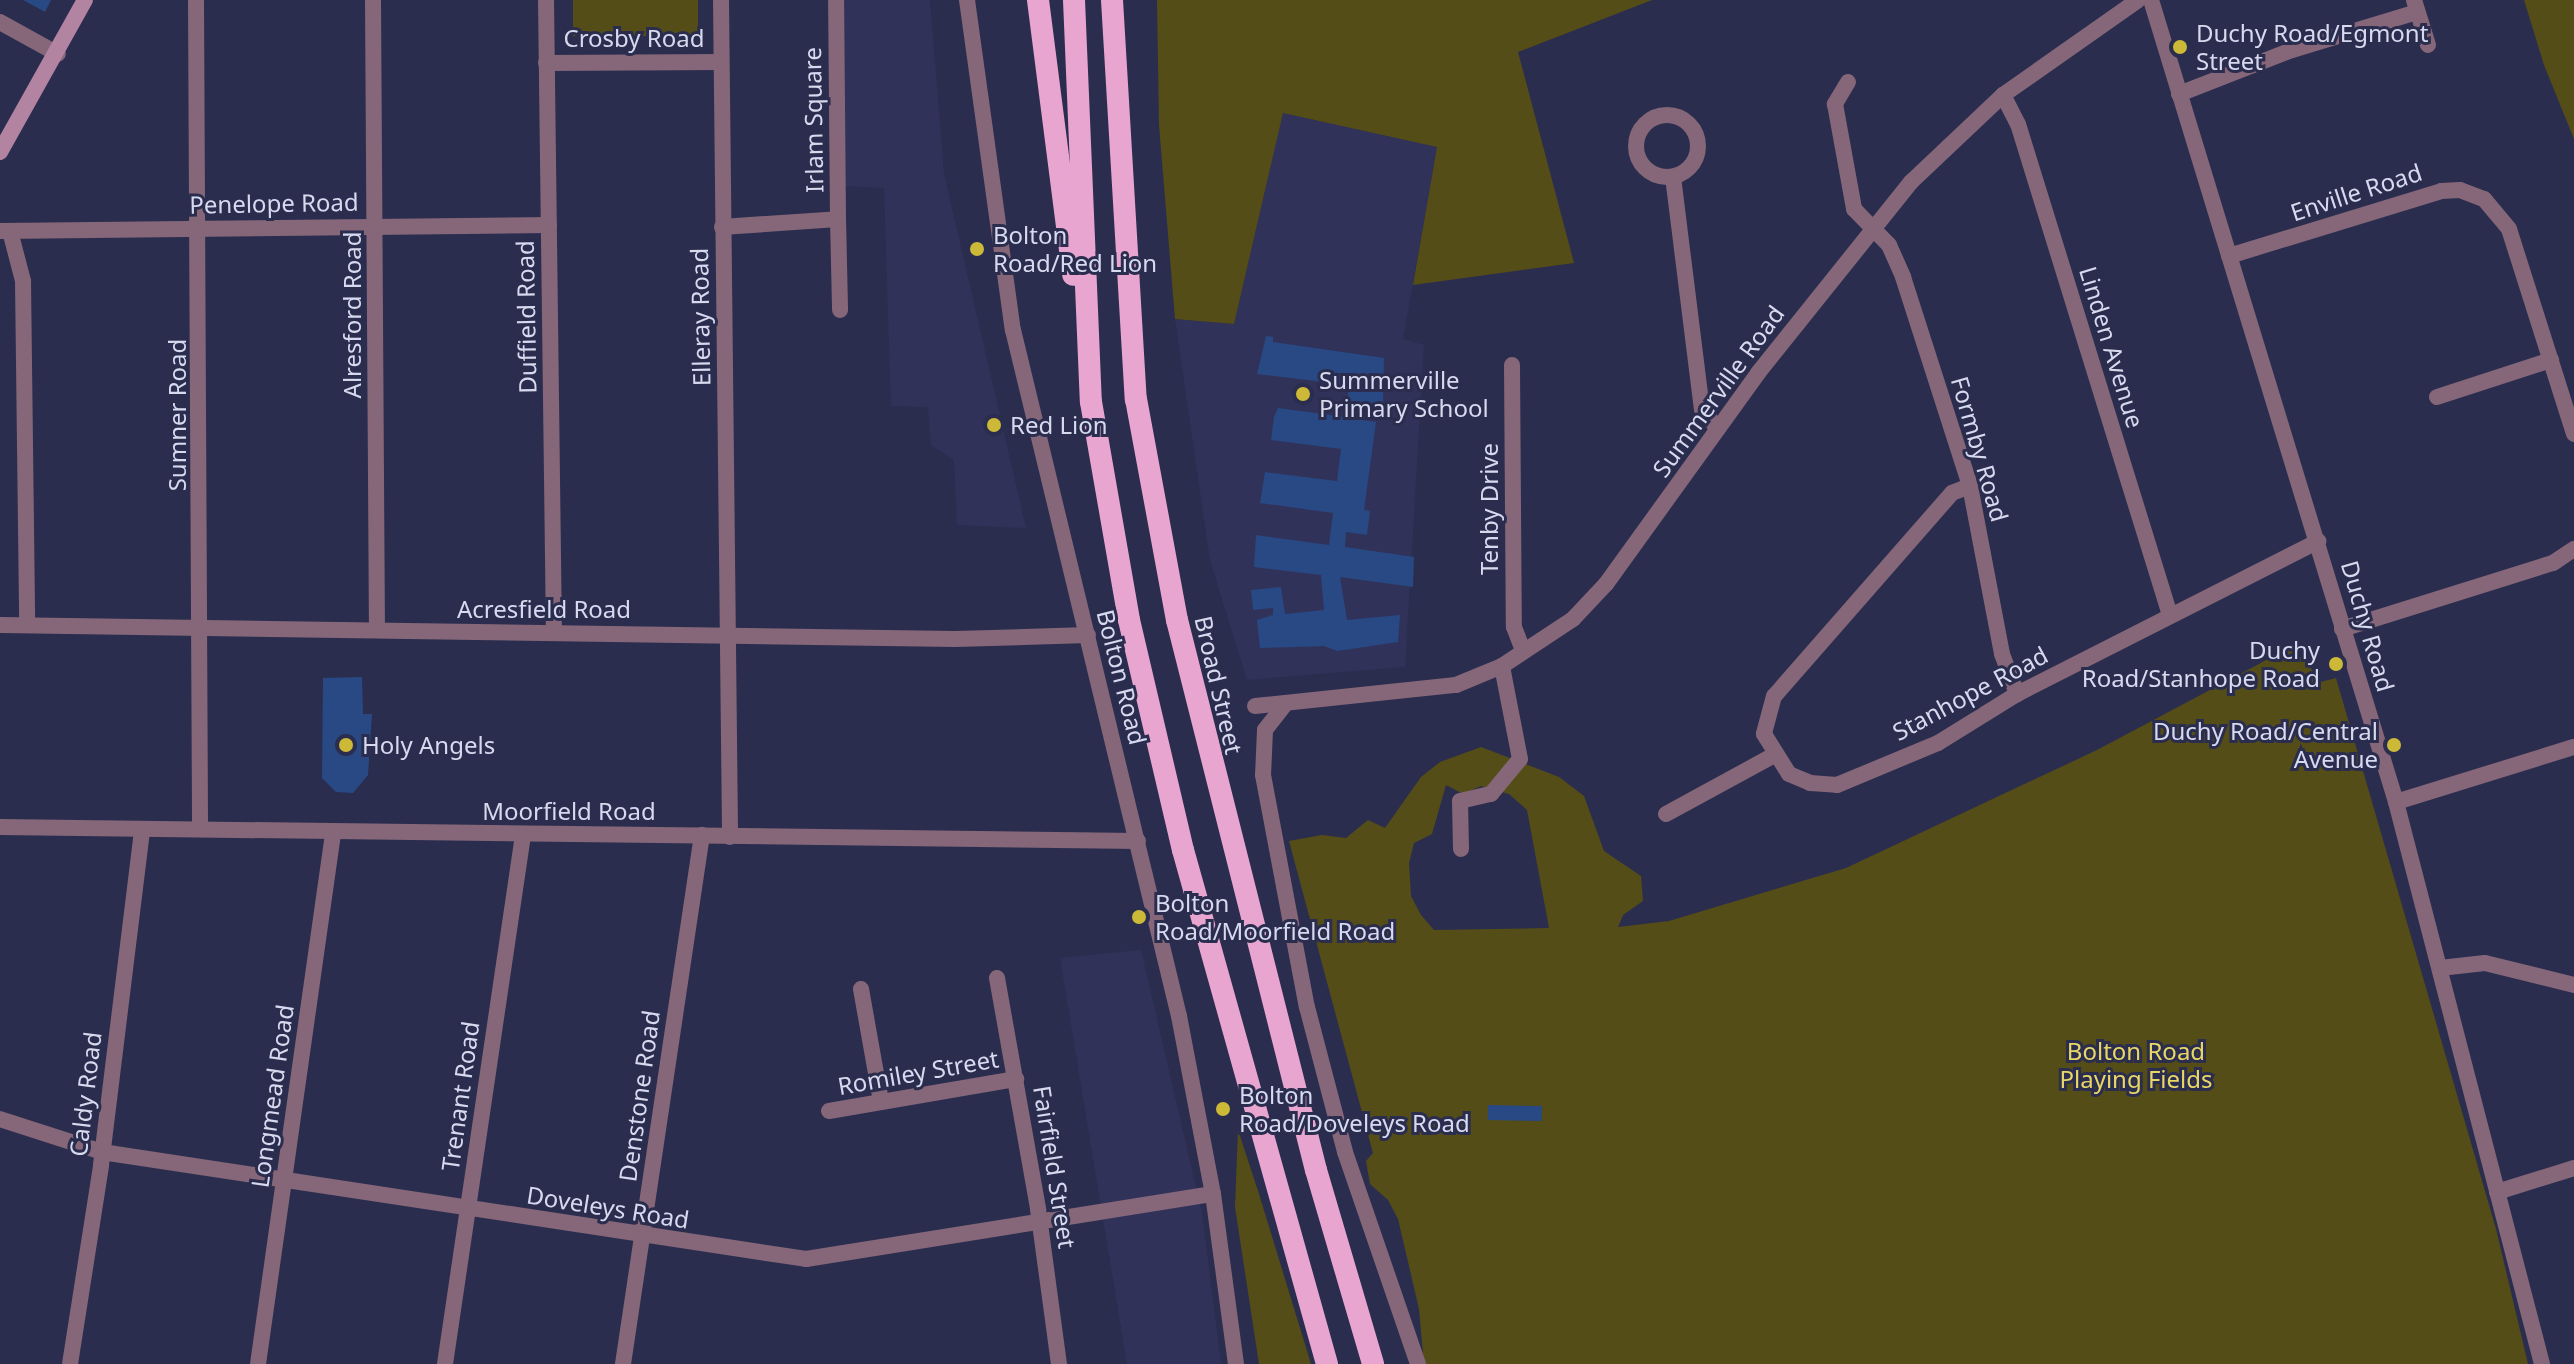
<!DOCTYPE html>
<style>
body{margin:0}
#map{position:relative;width:2574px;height:1364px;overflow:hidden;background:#2b2d4e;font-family:"Noto Sans",sans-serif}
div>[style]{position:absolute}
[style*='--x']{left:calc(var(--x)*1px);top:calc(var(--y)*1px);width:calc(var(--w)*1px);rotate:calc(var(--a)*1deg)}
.built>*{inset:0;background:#31325a}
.green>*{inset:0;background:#554d17;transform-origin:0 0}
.building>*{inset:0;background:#284983;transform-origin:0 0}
.minor>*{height:16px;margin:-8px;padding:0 8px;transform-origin:8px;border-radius:8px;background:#856779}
.minor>.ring{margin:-8px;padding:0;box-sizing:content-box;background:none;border:16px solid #856779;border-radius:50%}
.tertiary>*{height:16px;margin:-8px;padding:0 8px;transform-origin:8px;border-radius:8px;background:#856779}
.secondary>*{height:16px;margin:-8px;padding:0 8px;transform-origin:8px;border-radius:8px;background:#b384a2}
.trunk>*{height:22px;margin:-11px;padding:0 11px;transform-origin:11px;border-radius:11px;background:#e8a5d0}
.dots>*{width:22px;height:22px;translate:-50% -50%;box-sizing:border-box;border:4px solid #2b2d4e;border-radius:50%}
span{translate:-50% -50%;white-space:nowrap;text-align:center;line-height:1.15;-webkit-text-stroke:6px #2b2d4e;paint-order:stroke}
.poi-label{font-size:24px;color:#d7daef}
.left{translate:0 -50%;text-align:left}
.right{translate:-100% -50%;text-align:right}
.street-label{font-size:24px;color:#d7daef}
.park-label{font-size:24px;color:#e8d766}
</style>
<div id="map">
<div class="built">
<div style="clip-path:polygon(838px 0,930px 0,944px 174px,1026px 528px,957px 525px,954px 460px,931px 445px,928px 407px,891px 406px,884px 188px,845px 186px)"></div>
<div style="clip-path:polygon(1283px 113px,1437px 147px,1403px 339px,1424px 345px,1405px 667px,1247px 680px,1210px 560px,1175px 319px,1234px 324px)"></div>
<div style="clip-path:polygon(1141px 950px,1202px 1213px,1221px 1364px,1127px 1364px,1060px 958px)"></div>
</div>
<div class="green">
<div style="left:573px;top:0;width:125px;height:36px"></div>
<div style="clip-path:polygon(1157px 0,1652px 0,1518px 52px,1574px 263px,1413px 285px,1437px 147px,1283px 113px,1234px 324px,1175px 319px,1159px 125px)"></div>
<div style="clip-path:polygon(2524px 0,2574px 0,2574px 139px,2544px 65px)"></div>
<div style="clip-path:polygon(evenodd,2291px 647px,2314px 672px,2317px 683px,2336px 678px,2496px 1229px,2528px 1364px,1424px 1364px,1419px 1309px,1398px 1219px,1388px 1200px,1370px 1184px,1366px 1161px,1373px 1153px,1289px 841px,1322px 835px,1346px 838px,1368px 820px,1385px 828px,1421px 777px,1440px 762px,1481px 747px,1559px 777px,1584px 796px,1604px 851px,1641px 876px,1643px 901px,1623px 915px,1618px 927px,1669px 921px,1846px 868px,2097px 750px,2291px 647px,1446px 785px,1463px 794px,1481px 786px,1509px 794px,1527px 810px,1549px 928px,1434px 930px,1421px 915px,1411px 896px,1409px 863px,1414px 843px,1432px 834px,1446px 785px)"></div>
<div style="clip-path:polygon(1238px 1130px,1259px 1194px,1311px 1364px,1259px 1364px,1235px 1207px)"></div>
</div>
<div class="building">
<div style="clip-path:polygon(23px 0,51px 0,45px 12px)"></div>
<div style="clip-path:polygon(1266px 336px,1273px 337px,1273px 342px,1384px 358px,1383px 407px,1364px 405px,1362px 420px,1376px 422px,1364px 510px,1370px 511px,1367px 535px,1346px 532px,1345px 547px,1414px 557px,1413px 587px,1340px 577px,1347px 620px,1400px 615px,1398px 642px,1337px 651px,1324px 646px,1260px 648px,1257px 620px,1273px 615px,1273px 608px,1253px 610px,1251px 590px,1281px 587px,1285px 614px,1324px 610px,1321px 575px,1254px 567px,1256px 535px,1329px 545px,1333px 513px,1260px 503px,1265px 472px,1337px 481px,1341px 449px,1271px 440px,1274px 417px,1278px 408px,1345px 417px,1349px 385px,1257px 374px)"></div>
<div style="clip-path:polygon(362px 677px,363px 714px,372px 714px,368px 775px,353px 793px,336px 792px,322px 778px,323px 678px)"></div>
<div style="left:1488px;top:1105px;width:54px;height:15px;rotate:1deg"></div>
</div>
<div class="minor">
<div style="--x:196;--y:0;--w:829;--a:89.72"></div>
<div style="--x:373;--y:0;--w:630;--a:89.64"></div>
<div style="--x:546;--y:0;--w:633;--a:89.28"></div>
<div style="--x:721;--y:0;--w:837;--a:89.38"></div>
<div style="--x:2151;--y:0;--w:839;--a:73.01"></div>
<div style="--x:2396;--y:802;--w:581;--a:75.44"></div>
<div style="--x:2414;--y:0;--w:47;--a:72.7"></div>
<div style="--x:0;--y:22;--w:66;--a:28.9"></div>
<div style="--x:546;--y:63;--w:175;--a:-0.3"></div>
<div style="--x:1848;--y:82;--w:26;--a:121"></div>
<div style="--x:1835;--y:104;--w:107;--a:79.7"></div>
<div style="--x:1854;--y:209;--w:50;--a:45.8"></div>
<div style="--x:1889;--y:245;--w:35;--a:66"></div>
<div style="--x:1903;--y:277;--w:219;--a:72.2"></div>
<div style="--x:1970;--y:486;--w:171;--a:79.2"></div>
<div style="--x:2002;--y:654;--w:43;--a:69.4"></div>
<div style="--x:2179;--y:94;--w:121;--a:-21.3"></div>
<div style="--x:2292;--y:50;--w:131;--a:-16.9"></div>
<div style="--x:2003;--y:95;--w:33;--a:63"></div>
<div style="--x:2018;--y:124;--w:514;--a:72.8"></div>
<div class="ring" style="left:1636px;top:115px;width:46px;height:46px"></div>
<div style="--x:1673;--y:177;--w:234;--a:82.9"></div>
<div style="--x:1702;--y:409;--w:24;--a:52"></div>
<div style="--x:838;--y:219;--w:91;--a:88.7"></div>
<div style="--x:722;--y:227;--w:116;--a:-3.9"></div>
<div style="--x:838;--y:219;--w:219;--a:-90.5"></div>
<div style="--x:0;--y:231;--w:549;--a:-0.63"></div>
<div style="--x:10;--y:231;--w:52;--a:75.4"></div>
<div style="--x:23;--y:281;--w:344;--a:89.3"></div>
<div style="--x:2229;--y:256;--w:222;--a:-17"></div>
<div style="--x:2441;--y:191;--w:19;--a:-3"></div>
<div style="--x:2460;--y:190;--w:26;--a:21"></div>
<div style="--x:2484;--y:199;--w:39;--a:50"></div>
<div style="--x:2509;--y:229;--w:215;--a:72.4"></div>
<div style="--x:1512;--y:365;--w:262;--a:89.6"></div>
<div style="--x:1514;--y:627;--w:25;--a:69"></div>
<div style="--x:2437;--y:397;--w:120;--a:-18"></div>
<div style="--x:1970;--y:486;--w:19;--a:159"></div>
<div style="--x:1952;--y:493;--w:270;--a:131.2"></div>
<div style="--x:1774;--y:696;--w:39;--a:105"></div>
<div style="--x:1764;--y:734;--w:47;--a:58"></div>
<div style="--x:1789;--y:774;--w:23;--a:23"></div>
<div style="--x:1810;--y:783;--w:27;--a:4"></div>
<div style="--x:1837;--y:785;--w:109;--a:-22.6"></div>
<div style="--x:1938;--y:743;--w:93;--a:-31.8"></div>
<div style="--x:2017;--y:694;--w:338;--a:-26.9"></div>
<div style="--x:0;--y:625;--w:955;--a:0.84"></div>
<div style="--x:955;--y:639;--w:133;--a:-1.7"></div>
<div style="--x:2342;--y:629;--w:221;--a:-17.4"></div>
<div style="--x:2553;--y:563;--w:25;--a:-34"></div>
<div style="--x:1286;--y:703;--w:34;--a:128"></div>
<div style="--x:1265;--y:730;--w:45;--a:92.5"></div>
<div style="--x:1263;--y:775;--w:236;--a:79.3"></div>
<div style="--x:1307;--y:1007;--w:150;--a:75.3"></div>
<div style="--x:1345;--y:1152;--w:224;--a:71"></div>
<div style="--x:1255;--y:706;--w:202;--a:-6"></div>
<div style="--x:1456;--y:685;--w:50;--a:-22.4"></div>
<div style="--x:1502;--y:666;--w:85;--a:-33.5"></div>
<div style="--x:1573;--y:619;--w:48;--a:-46.7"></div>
<div style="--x:1606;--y:584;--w:260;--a:-54.2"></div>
<div style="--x:1758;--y:373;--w:245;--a:-51.3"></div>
<div style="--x:1911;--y:182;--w:127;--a:-43.4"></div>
<div style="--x:2003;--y:95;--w:165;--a:-35.1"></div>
<div style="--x:2396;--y:802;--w:186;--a:-17.2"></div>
<div style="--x:1666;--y:814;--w:123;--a:-28.6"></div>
<div style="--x:0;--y:827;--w:1138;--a:0.7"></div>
<div style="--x:1461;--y:849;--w:48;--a:-91.2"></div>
<div style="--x:1460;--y:801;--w:32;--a:-13"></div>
<div style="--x:1491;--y:794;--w:45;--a:-50.4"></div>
<div style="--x:1520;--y:759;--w:95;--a:-101"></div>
<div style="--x:2440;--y:968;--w:45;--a:-6.3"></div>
<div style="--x:2485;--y:963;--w:92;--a:13.9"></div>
<div style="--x:997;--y:978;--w:235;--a:79.9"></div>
<div style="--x:1038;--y:1209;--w:156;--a:82.3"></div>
<div style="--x:861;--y:989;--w:114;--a:79.9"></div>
<div style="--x:829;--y:1111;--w:190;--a:-9.7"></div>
<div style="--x:0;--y:1119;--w:107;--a:17.9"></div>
<div style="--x:102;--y:1152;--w:712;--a:8.64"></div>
<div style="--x:806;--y:1259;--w:412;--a:-9.1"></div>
<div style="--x:2497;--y:1192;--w:81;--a:-17.3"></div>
<div style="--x:70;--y:1364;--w:201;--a:-81.1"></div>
<div style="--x:101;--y:1165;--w:337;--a:-83"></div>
<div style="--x:258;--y:1364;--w:535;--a:-81.95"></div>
<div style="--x:445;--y:1364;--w:535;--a:-81.61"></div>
<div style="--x:623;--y:1364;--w:535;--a:-81.51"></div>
</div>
<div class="tertiary">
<div style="--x:967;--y:0;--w:333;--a:82.1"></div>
<div style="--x:1013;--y:330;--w:706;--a:76.4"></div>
<div style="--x:1179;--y:1016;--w:181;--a:79.2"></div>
<div style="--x:1213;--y:1194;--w:172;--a:82.3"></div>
</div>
<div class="secondary">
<div style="--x:0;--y:152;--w:174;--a:-60.8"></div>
</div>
<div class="trunk">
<div style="--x:1038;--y:0;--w:277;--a:82.7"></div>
<div style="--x:1074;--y:0;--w:402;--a:87.6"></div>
<div style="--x:1091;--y:402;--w:221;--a:80.1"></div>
<div style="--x:1129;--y:620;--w:236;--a:76.8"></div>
<div style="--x:1183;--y:850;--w:534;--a:74.35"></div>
<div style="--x:1112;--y:0;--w:400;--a:86.6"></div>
<div style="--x:1136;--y:399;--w:225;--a:79.5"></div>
<div style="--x:1177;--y:620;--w:567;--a:75.82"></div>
<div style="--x:1316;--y:1170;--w:202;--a:73.6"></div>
</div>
<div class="dots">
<div style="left:2180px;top:47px;background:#ccb938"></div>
<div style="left:977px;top:249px;background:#ccb938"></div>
<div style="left:1303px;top:394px;background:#ccb938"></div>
<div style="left:994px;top:425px;background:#ccb938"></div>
<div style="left:2336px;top:664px;background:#ccb938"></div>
<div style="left:346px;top:745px;background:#ccb938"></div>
<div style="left:2394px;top:745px;background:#ccb938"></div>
<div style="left:1139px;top:917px;background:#ccb938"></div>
<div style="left:1223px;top:1109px;background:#ccb938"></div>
</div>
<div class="poi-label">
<span class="left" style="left:2196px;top:47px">Duchy Road/Egmont<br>Street</span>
<span class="left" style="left:993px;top:249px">Bolton<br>Road/Red Lion</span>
<span class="left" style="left:1319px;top:394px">Summerville<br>Primary School</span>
<span class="left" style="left:1010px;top:425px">Red Lion</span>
<span class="right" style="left:2320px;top:664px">Duchy<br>Road/Stanhope Road</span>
<span class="right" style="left:2378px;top:745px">Duchy Road/Central<br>Avenue</span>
<span class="left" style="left:362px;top:745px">Holy Angels</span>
<span class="left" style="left:1155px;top:917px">Bolton<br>Road/Moorfield Road</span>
<span class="left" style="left:1239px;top:1109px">Bolton<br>Road/Doveleys Road</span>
</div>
<div class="street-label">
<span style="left:634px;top:38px">Crosby Road</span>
<span style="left:813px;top:120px;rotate:-91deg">Irlam Square</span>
<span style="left:2356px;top:192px;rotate:-18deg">Enville Road</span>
<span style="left:274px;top:203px;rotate:-1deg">Penelope Road</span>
<span style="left:352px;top:315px;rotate:-90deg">Alresford Road</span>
<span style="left:526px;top:317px;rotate:-91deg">Duffield Road</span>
<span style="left:700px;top:317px;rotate:-91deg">Elleray Road</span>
<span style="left:2112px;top:347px;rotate:73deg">Linden Avenue</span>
<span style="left:1718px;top:391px;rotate:-54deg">Summerville Road</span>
<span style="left:177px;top:415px;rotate:-90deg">Sumner Road</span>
<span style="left:1980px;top:449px;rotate:74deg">Formby Road</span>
<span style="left:1489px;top:509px;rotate:-90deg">Tenby Drive</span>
<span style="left:544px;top:609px">Acresfield Road</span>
<span style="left:2368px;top:626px;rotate:74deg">Duchy Road</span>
<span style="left:1122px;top:677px;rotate:76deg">Bolton Road</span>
<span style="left:1219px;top:685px;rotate:77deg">Broad Street</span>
<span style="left:1970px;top:693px;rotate:-28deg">Stanhope Road</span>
<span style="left:569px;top:811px">Moorfield Road</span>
<span style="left:918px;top:1072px;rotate:-10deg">Romiley Street</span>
<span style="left:85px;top:1094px;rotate:-83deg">Caldy Road</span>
<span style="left:272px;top:1096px;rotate:-82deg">Longmead Road</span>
<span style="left:460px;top:1096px;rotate:-82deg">Trenant Road</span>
<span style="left:639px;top:1096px;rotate:-82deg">Denstone Road</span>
<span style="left:1055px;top:1167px;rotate:81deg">Fairfield Street</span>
<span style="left:608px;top:1207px;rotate:9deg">Doveleys Road</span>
</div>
<div class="park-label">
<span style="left:2136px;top:1065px">Bolton Road<br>Playing Fields</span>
</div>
</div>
